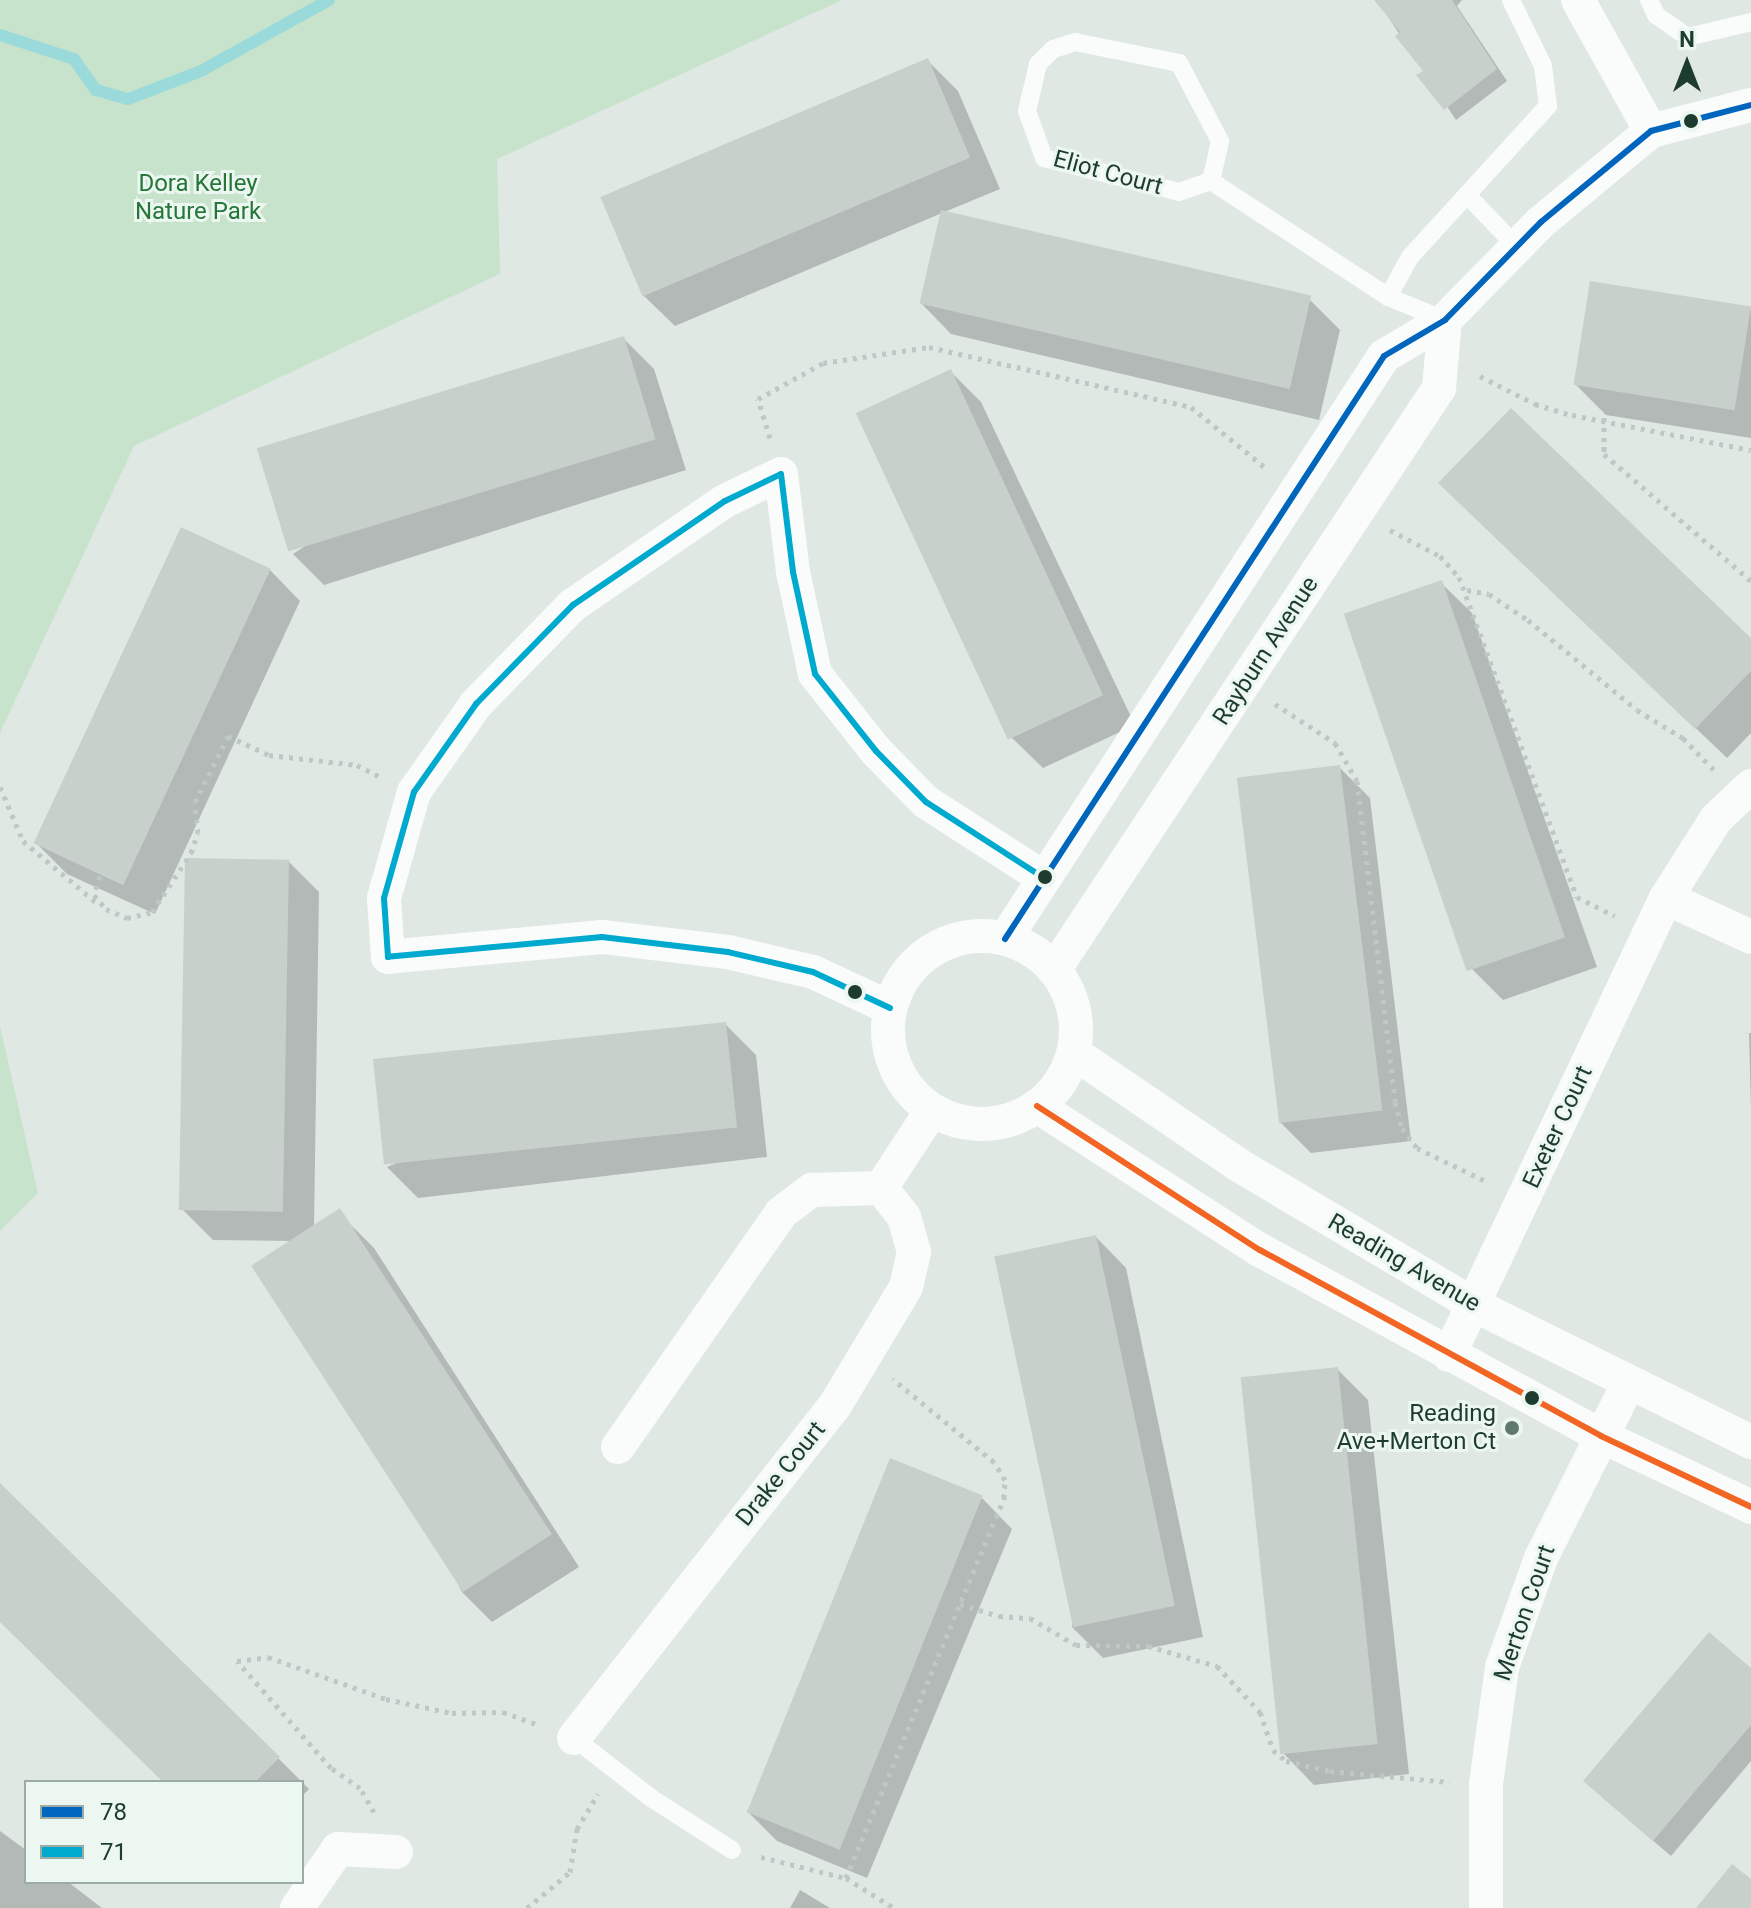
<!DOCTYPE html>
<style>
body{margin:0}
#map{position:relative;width:1751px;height:1908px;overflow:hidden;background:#e0e8e4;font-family:Roboto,sans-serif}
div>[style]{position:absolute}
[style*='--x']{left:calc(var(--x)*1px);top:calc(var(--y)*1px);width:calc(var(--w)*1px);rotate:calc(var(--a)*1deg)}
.green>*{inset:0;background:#c7e3cc}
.shadow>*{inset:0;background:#0003}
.stream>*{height:12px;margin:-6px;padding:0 6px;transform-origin:6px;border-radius:6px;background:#9bdada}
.building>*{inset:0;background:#c8d0cc;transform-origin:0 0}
.path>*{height:5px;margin-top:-2.5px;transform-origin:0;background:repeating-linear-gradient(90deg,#bec8c4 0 4px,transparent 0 10px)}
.service>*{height:18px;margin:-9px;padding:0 9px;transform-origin:9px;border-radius:9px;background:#fafcfb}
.minor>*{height:34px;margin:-17px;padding:0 17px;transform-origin:17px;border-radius:17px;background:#fafcfb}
.minor>.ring{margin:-17px;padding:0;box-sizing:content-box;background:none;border:34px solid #fafcfb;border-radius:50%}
.bus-1>*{height:6px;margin:-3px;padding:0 3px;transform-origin:3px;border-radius:3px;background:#0065bd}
.bus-2>*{height:6px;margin:-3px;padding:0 3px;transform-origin:3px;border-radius:3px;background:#00a9ce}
.bus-3>*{height:6px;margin:-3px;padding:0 3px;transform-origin:3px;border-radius:3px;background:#f26522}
.dots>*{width:22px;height:22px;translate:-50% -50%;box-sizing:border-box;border:4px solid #edf7f1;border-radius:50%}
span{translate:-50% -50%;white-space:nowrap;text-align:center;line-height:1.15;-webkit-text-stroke:6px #edf7f1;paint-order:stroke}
.street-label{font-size:24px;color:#1d3b2f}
.park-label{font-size:24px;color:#247639}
.poi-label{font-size:24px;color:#1d3b2f}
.right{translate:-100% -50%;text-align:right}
.legend{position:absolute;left:24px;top:1780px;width:280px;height:104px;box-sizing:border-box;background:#edf7f1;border:2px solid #9aaca3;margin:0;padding:10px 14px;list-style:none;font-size:24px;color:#1d3b2f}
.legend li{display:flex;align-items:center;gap:16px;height:40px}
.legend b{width:40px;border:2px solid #9aaca3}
.north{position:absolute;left:1647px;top:24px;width:80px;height:80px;-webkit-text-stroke:6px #edf7f1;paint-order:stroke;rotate:0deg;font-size:22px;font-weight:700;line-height:32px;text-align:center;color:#1d3b2f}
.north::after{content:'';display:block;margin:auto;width:28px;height:36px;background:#1d3b2f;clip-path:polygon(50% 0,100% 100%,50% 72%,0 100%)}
</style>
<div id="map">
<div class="green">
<div style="clip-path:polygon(0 0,842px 0,497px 159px,500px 274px,134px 446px,0 733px)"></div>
<div style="clip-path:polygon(0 1026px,38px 1193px,0 1231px)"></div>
</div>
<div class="shadow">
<div style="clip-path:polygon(1377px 0,1462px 0,1457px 6px,1507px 81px,1456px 120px)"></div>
<div style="clip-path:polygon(928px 61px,958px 91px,1000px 189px,942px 213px,1310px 300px,1340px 330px,1319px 420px,951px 334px,921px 303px,942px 213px,675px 326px,644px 296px)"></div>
<div style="clip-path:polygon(1751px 309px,1751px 438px,1606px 415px,1575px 384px)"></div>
<div style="clip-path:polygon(623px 338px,654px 369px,686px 470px,324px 585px,293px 554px)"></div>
<div style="clip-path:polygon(950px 371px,981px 402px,1135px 725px,1043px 768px,1012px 738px)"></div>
<div style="clip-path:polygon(1471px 513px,1751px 640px,1751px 733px,1727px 758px)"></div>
<div style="clip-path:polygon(270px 570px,300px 601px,155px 914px,67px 874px,36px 843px)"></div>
<div style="clip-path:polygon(1441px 583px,1472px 613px,1597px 967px,1503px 1000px,1472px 969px)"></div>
<div style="clip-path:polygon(1339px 767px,1370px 798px,1411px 1141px,1311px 1153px,1280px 1122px)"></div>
<div style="clip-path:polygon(288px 861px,319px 892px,314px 1228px,343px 1217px,374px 1248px,579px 1567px,492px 1622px,462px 1592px,293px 1241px,213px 1240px,182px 1209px)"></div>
<div style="clip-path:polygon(725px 1024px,756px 1055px,767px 1157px,418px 1198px,387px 1167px)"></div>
<div style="clip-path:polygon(1749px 1033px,1751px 1033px,1751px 1111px)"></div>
<div style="clip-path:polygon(1096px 1237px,1126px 1268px,1203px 1637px,1103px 1658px,1072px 1627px)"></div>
<div style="clip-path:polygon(1337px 1369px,1368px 1400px,1409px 1774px,1314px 1785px,1284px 1754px)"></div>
<div style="clip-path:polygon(0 1485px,279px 1759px,309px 1789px,302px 1796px,302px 1782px,165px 1782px,0 1620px)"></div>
<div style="clip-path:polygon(982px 1498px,1012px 1529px,867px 1878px,777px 1841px,747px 1811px)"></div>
<div style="clip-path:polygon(1751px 1671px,1751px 1761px,1671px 1856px,1602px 1797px)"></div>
<div style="clip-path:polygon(0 1831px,26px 1850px,26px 1882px,68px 1882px,102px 1908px,0 1908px)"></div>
<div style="clip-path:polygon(800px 1890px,830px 1908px,790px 1908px)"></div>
</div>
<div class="stream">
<div style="--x:0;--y:35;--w:78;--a:18"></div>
<div style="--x:74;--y:59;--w:38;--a:55"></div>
<div style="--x:96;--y:90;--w:33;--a:16"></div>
<div style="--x:128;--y:99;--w:78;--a:-21"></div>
<div style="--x:201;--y:71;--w:146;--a:-29"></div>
</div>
<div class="building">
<div style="clip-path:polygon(1374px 0,1452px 0,1497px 69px,1444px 110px,1416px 75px,1423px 71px,1395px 36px,1400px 32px)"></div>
<div style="left:928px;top:58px;width:108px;height:356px;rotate:67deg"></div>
<div style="left:941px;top:210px;width:380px;height:96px;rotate:13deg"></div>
<div style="left:1590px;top:281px;width:163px;height:105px;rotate:9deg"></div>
<div style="left:624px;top:336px;width:108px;height:384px;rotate:73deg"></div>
<div style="left:951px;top:369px;width:360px;height:105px;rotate:65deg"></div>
<div style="clip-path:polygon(1511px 408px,1751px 638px,1751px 671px,1695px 729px,1438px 483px)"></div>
<div style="left:181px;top:527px;width:99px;height:349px;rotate:25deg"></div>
<div style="left:1442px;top:580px;width:378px;height:104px;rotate:71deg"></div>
<div style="left:1340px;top:765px;width:348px;height:104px;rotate:83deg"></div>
<div style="left:185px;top:858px;width:104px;height:352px;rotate:1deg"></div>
<div style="left:726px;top:1022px;width:106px;height:355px;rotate:84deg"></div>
<div style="left:340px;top:1208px;width:389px;height:106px;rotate:57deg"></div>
<div style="left:1096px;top:1235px;width:379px;height:104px;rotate:78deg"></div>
<div style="left:1338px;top:1367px;width:379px;height:98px;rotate:84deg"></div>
<div style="left:890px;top:1458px;width:100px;height:382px;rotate:22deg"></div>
<div style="clip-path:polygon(0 1483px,280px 1757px,255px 1782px,163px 1782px,0 1622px)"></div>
<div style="clip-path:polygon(1709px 1632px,1751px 1668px,1751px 1725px,1653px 1841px,1583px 1781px)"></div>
<div style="clip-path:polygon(1732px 1864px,1751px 1879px,1751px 1908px,1696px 1908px)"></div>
</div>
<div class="path">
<div style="--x:1480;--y:376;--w:62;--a:27"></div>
<div style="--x:1535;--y:404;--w:39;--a:17"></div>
<div style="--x:1572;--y:415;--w:182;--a:11.1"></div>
<div style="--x:1604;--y:417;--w:37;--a:90"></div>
<div style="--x:1604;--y:454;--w:194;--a:40.8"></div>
<div style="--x:770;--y:438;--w:41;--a:-107.1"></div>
<div style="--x:758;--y:399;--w:74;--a:-29"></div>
<div style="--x:823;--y:363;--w:107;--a:-8.6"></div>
<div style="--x:929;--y:347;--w:269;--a:12.9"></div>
<div style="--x:1191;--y:407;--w:98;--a:39.2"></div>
<div style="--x:1390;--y:530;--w:56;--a:27.5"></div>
<div style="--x:1440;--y:556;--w:28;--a:48"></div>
<div style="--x:1459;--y:577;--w:341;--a:69.8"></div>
<div style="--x:1577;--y:897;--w:42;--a:26.6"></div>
<div style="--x:1467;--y:590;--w:22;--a:10"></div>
<div style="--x:1489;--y:594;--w:47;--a:33.7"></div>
<div style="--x:1528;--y:620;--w:141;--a:39.5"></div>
<div style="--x:1637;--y:710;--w:54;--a:31.3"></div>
<div style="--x:1683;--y:738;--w:45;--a:45.9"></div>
<div style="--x:1275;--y:704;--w:72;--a:33"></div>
<div style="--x:1335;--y:743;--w:44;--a:59.9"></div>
<div style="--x:1357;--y:781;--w:323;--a:83.2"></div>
<div style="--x:1395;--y:1102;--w:27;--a:75"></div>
<div style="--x:1402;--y:1128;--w:25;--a:53"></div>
<div style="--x:1417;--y:1148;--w:79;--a:25.6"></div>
<div style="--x:0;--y:787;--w:59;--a:66.9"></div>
<div style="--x:23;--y:841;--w:97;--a:40"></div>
<div style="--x:100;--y:876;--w:20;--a:108"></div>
<div style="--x:94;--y:895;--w:18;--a:49"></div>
<div style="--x:106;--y:909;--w:23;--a:23"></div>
<div style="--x:127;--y:918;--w:26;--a:-13"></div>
<div style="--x:152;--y:912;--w:71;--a:-56.5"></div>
<div style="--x:191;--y:853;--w:21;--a:-71"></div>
<div style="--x:198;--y:833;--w:31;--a:-96"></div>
<div style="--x:195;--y:802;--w:74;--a:-63.4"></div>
<div style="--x:228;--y:736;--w:45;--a:24.9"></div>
<div style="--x:269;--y:755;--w:89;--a:6.5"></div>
<div style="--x:357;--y:765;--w:27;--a:27"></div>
<div style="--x:960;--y:1604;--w:41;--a:17.1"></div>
<div style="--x:999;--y:1616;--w:31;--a:4"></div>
<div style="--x:1030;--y:1618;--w:53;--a:30.4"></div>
<div style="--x:1076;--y:1645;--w:72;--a:0.8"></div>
<div style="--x:1148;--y:1646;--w:72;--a:16.2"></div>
<div style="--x:1217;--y:1666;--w:63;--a:46.9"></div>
<div style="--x:1260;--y:1712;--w:40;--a:71.1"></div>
<div style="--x:1273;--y:1750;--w:17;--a:40"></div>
<div style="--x:1286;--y:1761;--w:45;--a:12.8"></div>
<div style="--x:1330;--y:1771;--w:120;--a:5.3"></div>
<div style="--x:374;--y:1812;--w:28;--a:-120"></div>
<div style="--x:360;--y:1788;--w:35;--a:-145"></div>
<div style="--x:331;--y:1768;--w:142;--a:-131.3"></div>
<div style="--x:237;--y:1661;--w:31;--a:-7"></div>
<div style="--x:268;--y:1657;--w:125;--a:19.6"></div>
<div style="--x:386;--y:1699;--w:67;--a:12"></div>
<div style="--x:452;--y:1713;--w:51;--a:-1.1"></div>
<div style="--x:503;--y:1712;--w:37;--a:20"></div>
<div style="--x:761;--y:1857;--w:88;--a:13.9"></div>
<div style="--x:846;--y:1878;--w:412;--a:-67.4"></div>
<div style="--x:1004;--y:1498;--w:18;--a:-87"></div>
<div style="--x:1005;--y:1480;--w:21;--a:-121"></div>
<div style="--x:994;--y:1462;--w:131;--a:-140.6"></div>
<div style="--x:846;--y:1878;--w:57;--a:32"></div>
<div style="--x:527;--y:1908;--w:56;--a:-39.9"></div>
<div style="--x:570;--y:1872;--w:44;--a:-80.8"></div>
<div style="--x:577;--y:1829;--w:41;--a:-59"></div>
</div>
<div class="service">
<div style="--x:1649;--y:0;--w:17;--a:65"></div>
<div style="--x:1656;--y:15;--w:39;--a:35"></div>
<div style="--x:1688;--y:37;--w:65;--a:-13.4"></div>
<div style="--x:1211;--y:181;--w:41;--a:-77.3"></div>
<div style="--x:1220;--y:141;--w:88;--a:-117.7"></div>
<div style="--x:1179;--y:63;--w:106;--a:-168.6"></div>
<div style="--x:1075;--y:42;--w:23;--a:162"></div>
<div style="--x:1053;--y:49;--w:21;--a:135"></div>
<div style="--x:1038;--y:64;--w:48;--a:103.2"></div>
<div style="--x:1027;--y:111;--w:50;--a:70.1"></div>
<div style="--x:1044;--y:158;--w:139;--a:14.1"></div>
<div style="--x:1179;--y:192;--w:34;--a:-19"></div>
<div style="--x:1211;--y:181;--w:212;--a:33.2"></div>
<div style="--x:1388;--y:297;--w:61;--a:22"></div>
<div style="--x:1467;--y:195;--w:72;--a:46.1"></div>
<div style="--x:1388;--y:297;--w:46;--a:-61.2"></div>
<div style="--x:1410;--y:257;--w:205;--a:-47.6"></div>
<div style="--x:1548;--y:106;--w:40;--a:-97.1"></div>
<div style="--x:1543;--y:66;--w:73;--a:-115.9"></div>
<div style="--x:574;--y:1738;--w:98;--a:37.9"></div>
<div style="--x:651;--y:1798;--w:96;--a:32.7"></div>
</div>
<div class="minor">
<div style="--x:1578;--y:0;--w:150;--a:60.9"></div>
<div style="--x:1751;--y:786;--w:48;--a:136.7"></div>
<div style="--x:1716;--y:819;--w:93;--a:122.3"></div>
<div style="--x:1666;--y:898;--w:94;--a:24.6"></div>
<div class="ring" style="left:888px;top:936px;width:154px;height:154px"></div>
<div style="--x:1005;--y:939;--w:695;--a:-56.97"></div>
<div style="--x:1384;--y:356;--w:71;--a:-30.5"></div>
<div style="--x:1445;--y:320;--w:137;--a:-45.6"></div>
<div style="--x:1541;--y:222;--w:143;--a:-39.6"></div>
<div style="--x:1651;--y:131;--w:103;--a:-14.6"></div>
<div style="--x:1054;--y:970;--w:698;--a:-56.51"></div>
<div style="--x:1439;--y:388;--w:68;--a:-85"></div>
<div style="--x:890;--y:1008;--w:85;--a:-154.9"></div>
<div style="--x:813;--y:972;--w:87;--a:-166.8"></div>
<div style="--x:728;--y:952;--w:127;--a:-173.2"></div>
<div style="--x:602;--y:937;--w:215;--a:174.7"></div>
<div style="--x:388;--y:957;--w:59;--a:-93.9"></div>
<div style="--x:384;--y:898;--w:110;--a:-74.2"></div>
<div style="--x:414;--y:792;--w:108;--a:-54.8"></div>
<div style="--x:476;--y:704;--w:139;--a:-45.6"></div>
<div style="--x:573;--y:605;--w:184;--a:-34.4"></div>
<div style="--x:725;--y:501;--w:62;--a:-25.7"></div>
<div style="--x:781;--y:474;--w:99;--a:83"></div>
<div style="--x:793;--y:572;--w:104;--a:77.8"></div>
<div style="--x:815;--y:674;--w:98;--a:51.6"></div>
<div style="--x:876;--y:751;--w:71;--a:45.6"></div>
<div style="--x:926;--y:802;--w:140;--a:32.8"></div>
<div style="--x:1074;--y:1053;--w:203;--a:34.2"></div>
<div style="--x:1242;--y:1167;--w:270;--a:30.7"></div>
<div style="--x:1474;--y:1305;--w:309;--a:26.3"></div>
<div style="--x:1037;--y:1106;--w:265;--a:32.9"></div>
<div style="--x:1260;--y:1250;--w:388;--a:28.6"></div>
<div style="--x:1601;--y:1436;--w:166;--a:25.3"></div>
<div style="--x:1449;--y:1355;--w:506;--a:-64.6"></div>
<div style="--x:618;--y:1447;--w:285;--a:-55.1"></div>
<div style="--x:781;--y:1213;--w:39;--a:-37"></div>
<div style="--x:812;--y:1190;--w:69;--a:-1.7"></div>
<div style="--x:881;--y:1188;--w:93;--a:-56.8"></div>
<div style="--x:574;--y:1738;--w:421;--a:-51.9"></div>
<div style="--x:834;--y:1407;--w:140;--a:-59"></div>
<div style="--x:906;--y:1287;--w:36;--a:-77"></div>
<div style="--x:914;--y:1252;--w:36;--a:-106"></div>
<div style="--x:904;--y:1217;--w:37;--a:-128"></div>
<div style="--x:297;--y:1908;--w:72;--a:-55.2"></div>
<div style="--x:338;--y:1849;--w:58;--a:3"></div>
<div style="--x:1486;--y:1908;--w:124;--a:-90"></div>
<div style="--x:1486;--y:1784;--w:118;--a:-82.2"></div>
<div style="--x:1502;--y:1667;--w:116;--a:-70.3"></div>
<div style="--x:1541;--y:1558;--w:195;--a:-63.4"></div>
</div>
<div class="bus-1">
<div style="--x:1005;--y:939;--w:695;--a:-56.97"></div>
<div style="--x:1384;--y:356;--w:71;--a:-30.5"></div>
<div style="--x:1445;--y:320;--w:137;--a:-45.6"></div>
<div style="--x:1541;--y:222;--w:143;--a:-39.6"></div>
<div style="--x:1651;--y:131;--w:103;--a:-14.6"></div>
</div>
<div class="bus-2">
<div style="--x:890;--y:1008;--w:85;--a:-154.9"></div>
<div style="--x:813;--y:972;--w:87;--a:-166.8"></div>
<div style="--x:728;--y:952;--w:127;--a:-173.2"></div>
<div style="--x:602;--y:937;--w:215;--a:174.7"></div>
<div style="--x:388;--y:957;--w:59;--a:-93.9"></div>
<div style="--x:384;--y:898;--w:110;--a:-74.2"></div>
<div style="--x:414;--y:792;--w:108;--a:-54.8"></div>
<div style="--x:476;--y:704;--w:139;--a:-45.6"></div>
<div style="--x:573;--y:605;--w:184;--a:-34.4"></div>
<div style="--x:725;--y:501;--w:62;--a:-25.7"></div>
<div style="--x:781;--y:474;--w:99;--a:83"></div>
<div style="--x:793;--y:572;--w:104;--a:77.8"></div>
<div style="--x:815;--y:674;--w:98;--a:51.6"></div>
<div style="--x:876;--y:751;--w:71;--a:45.6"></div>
<div style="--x:926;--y:802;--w:140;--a:32.8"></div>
</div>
<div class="bus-3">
<div style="--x:1037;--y:1106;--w:265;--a:32.9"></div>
<div style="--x:1260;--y:1250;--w:388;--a:28.6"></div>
<div style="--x:1601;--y:1436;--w:166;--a:25.3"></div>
</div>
<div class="dots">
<div style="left:1691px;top:121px;background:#1d3b2f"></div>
<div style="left:1045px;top:877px;background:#1d3b2f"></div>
<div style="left:855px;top:992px;background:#1d3b2f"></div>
<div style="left:1532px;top:1398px;background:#1d3b2f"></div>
<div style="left:1512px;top:1428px;background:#61786e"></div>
</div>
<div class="street-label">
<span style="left:1108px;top:173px;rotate:15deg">Eliot Court</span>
<span style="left:1266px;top:651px;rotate:-57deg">Rayburn Avenue</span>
<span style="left:1558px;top:1127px;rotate:-65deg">Exeter Court</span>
<span style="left:1404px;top:1263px;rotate:30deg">Reading Avenue</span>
<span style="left:781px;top:1474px;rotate:-51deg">Drake Court</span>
<span style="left:1525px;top:1613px;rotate:-71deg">Merton Court</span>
</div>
<div class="park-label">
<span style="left:198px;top:198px">Dora Kelley<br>Nature Park</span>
</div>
<div class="poi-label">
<span class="right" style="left:1496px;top:1428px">Reading<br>Ave+Merton Ct</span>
</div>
<ul class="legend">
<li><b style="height:10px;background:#0065bd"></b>78</li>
<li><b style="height:10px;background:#00a9ce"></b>71</li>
</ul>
<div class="north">N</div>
</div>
